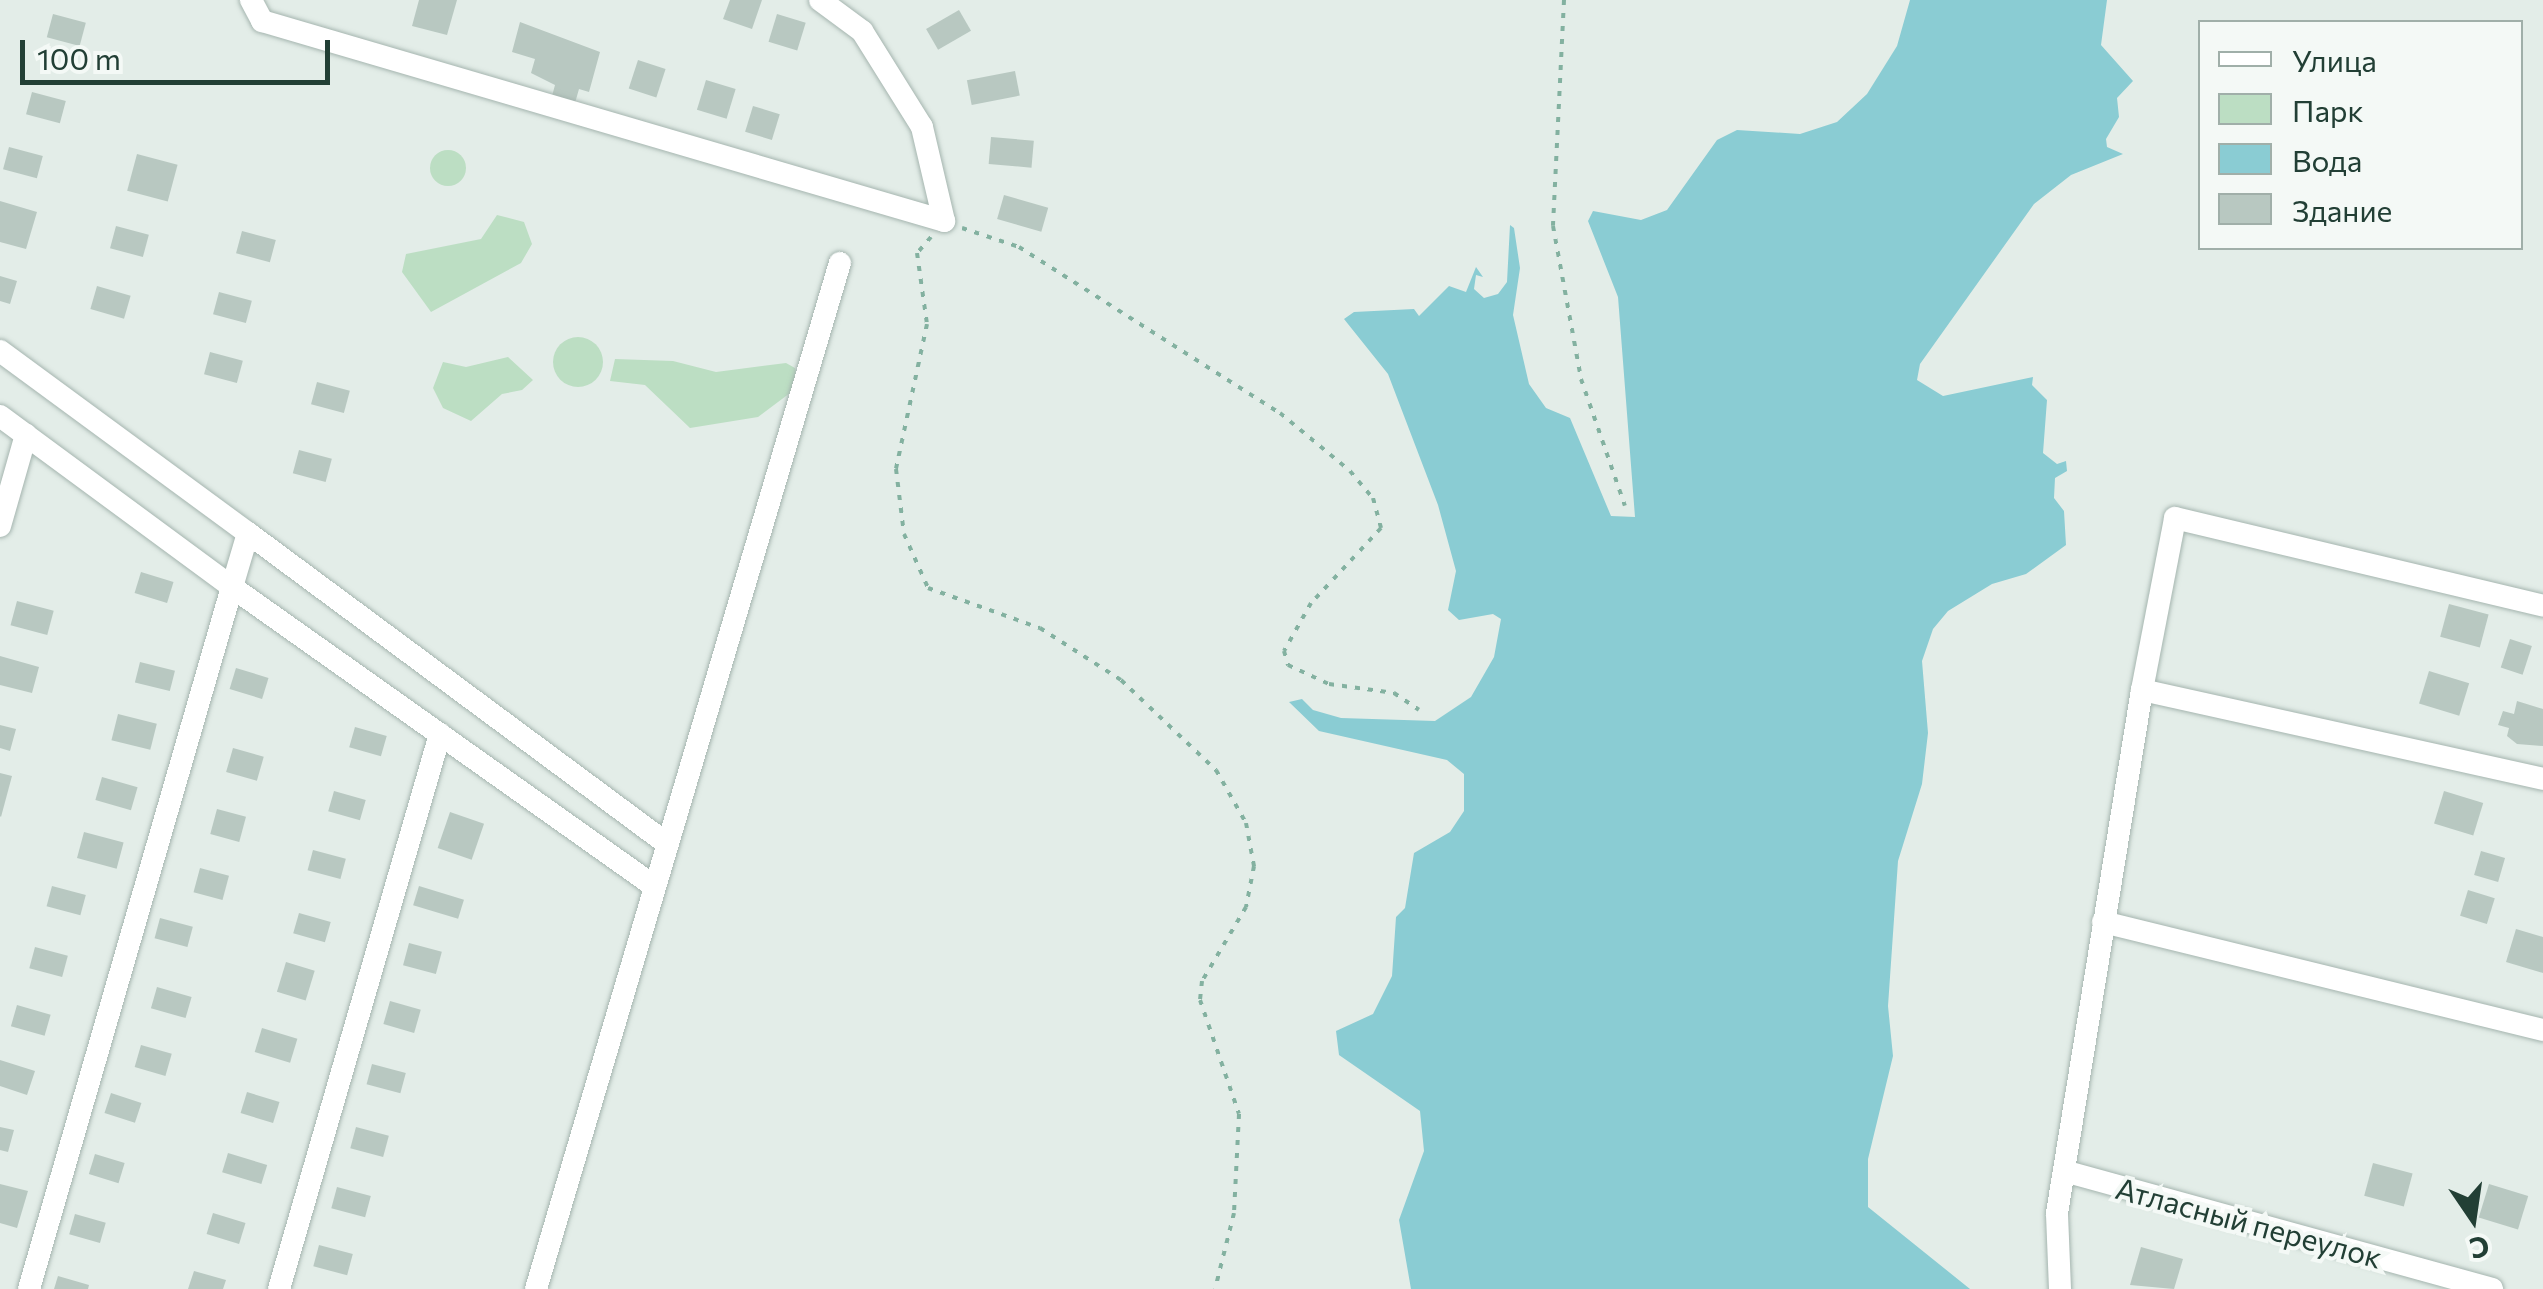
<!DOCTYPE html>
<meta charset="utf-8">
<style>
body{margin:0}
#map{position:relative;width:2543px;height:1289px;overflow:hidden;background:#e3ede8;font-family:Commissioner,sans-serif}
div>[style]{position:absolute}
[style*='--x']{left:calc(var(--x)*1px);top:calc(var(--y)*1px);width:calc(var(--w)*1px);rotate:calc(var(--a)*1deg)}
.green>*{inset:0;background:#bcdec3}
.round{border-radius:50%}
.water>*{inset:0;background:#8accd3}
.building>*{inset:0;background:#b8c8c1;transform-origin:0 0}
.path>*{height:4px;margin-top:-2px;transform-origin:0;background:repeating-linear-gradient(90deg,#83b1a0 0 5px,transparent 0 13px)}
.roads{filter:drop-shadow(0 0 2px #a5b5af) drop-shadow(0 0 2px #a5b5af)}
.street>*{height:22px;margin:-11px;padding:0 11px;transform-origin:11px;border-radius:11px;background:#fff}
span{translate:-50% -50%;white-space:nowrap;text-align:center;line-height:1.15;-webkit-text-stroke:8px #f4f9f6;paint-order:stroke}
.street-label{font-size:30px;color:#223f35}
.legend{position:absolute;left:2198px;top:20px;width:325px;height:230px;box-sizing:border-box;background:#f4f9f6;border:2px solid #a0afa9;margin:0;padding:12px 18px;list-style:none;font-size:30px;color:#223f35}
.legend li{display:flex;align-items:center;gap:20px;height:50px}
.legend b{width:50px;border:2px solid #a0afa9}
.north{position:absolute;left:2423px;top:1169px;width:100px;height:100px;-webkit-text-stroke:8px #f4f9f6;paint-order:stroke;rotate:167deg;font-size:28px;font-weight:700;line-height:40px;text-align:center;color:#223f35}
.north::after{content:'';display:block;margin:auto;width:35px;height:45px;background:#223f35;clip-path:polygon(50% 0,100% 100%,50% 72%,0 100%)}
.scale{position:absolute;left:20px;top:40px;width:310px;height:45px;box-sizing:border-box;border:5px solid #223f35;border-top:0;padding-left:12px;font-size:30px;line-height:35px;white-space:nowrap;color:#223f35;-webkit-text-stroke:8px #f4f9f6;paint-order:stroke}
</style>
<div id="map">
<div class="green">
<div class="round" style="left:430px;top:150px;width:36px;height:36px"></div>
<div style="clip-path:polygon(497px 215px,524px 222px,532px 244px,521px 263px,431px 312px,402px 272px,406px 254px,481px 239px)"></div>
<div class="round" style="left:553px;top:337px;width:50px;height:50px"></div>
<div style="clip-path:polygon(508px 357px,533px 380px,522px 390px,502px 394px,471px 421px,443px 408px,433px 388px,443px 362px,466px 367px)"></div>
<div style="clip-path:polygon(615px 359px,673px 361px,716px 372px,786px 363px,795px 368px,798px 387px,758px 417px,690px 428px,645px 385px,610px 381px)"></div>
</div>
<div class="water">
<div style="clip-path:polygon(1910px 0,2107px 0,2101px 45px,2133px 81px,2117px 98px,2119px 117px,2106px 139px,2107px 147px,2123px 154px,2071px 175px,2034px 204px,1920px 364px,1917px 380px,1943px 396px,2033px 377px,2032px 385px,2047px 400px,2043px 453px,2057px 464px,2066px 461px,2067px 471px,2055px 478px,2054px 498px,2064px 511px,2066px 545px,2026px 574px,1992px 584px,1948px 611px,1933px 629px,1922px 661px,1928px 733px,1922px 784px,1898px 861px,1888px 1006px,1893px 1056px,1868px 1159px,1868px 1207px,1970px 1289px,1411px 1289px,1399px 1220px,1424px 1151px,1420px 1111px,1339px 1055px,1336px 1031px,1373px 1014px,1392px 976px,1396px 917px,1405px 908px,1414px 853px,1450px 832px,1464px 811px,1464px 774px,1447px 760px,1319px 731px,1289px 702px,1302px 699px,1313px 710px,1341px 718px,1435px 721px,1471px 697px,1494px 657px,1501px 619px,1493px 614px,1459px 620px,1448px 610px,1456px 571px,1438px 505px,1388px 374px,1344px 319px,1354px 312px,1414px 309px,1419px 316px,1449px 286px,1466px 292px,1476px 267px,1483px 277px,1476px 275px,1474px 289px,1484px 298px,1498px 294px,1507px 282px,1510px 225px,1514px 228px,1520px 268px,1513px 315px,1529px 384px,1546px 408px,1570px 418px,1611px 516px,1635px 517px,1618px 297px,1588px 221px,1593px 211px,1641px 220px,1667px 210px,1717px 140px,1737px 130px,1800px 134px,1837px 122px,1867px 94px,1897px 46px)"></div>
</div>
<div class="building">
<div style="clip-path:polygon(419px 0,457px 0,447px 35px,412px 26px)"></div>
<div style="clip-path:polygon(730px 0,762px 0,752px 29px,723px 19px)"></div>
<div style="left:959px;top:10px;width:24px;height:38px;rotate:60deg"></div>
<div style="left:53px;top:14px;width:34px;height:24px;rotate:15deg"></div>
<div style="left:777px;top:14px;width:30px;height:29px;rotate:17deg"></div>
<div style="clip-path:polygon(520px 22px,600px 52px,589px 92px,579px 89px,575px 103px,552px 96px,555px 85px,531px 73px,535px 59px,512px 52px)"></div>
<div style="left:638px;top:60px;width:29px;height:30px;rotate:18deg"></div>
<div style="left:1015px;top:71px;width:25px;height:49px;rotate:79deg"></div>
<div style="left:706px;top:80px;width:31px;height:31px;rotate:17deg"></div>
<div style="left:32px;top:92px;width:35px;height:23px;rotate:15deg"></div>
<div style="left:753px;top:106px;width:28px;height:27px;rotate:17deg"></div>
<div style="left:991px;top:137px;width:43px;height:27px;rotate:5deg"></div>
<div style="left:9px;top:147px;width:35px;height:23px;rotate:15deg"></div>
<div style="left:137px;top:154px;width:42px;height:38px;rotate:15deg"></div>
<div style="left:1004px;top:195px;width:46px;height:25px;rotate:16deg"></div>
<div style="clip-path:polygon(0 201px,37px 212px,26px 249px,0 242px)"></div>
<div style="left:116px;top:226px;width:34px;height:23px;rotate:15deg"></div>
<div style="left:242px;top:231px;width:35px;height:23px;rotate:15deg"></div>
<div style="clip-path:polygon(0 276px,17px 281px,10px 304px,0 301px)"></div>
<div style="left:97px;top:286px;width:35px;height:24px;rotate:16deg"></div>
<div style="left:219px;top:292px;width:34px;height:23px;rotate:15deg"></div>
<div style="left:210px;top:352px;width:34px;height:23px;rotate:15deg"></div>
<div style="left:317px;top:382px;width:34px;height:23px;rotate:15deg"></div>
<div style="left:299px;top:450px;width:34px;height:24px;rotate:15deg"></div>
<div style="left:141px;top:572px;width:34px;height:22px;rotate:17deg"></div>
<div style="left:17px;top:601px;width:38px;height:25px;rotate:15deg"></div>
<div style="left:2449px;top:604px;width:41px;height:34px;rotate:15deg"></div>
<div style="left:2510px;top:639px;width:23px;height:30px;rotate:18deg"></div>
<div style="clip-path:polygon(0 656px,39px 667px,32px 693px,0 685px)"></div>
<div style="left:140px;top:662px;width:36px;height:21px;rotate:14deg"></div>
<div style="left:236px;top:668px;width:34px;height:22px;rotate:17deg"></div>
<div style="left:2429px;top:671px;width:42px;height:34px;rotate:17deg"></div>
<div style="clip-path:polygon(2517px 701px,2543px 709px,2543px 746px,2517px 744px,2507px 736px,2509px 728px,2498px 725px,2503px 711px,2514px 714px)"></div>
<div style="left:118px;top:714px;width:40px;height:27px;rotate:14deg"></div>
<div style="clip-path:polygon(0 725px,16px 729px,10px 751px,0 748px)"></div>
<div style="left:355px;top:727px;width:33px;height:21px;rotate:16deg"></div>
<div style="left:233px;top:748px;width:32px;height:25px;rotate:16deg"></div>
<div style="clip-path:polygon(0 773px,12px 776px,1px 817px,0 816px)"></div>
<div style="left:102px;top:777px;width:37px;height:24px;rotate:16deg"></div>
<div style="left:334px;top:791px;width:33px;height:21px;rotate:16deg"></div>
<div style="left:2444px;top:791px;width:41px;height:34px;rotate:17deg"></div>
<div style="left:217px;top:809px;width:30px;height:26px;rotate:15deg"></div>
<div style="left:450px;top:812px;width:36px;height:38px;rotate:19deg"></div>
<div style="left:84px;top:832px;width:41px;height:27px;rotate:15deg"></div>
<div style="left:313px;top:850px;width:34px;height:21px;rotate:15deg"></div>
<div style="left:2481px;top:851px;width:25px;height:25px;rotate:16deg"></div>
<div style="left:200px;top:868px;width:30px;height:25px;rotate:15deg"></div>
<div style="left:52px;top:886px;width:35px;height:21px;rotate:15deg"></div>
<div style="left:419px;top:886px;width:47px;height:20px;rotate:17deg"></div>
<div style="left:2468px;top:890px;width:28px;height:27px;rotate:17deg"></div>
<div style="left:299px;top:913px;width:33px;height:21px;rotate:16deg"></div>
<div style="left:160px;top:918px;width:34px;height:21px;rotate:15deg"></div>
<div style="clip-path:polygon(2516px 929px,2543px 937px,2543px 973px,2506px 962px)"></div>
<div style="left:409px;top:943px;width:34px;height:23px;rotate:15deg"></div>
<div style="left:35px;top:947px;width:34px;height:22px;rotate:15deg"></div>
<div style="left:286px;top:962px;width:30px;height:31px;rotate:17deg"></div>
<div style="left:157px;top:987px;width:36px;height:22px;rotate:16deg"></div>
<div style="left:390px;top:1001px;width:32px;height:24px;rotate:16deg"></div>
<div style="left:17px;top:1005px;width:35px;height:22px;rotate:16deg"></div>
<div style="left:262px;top:1028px;width:37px;height:25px;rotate:17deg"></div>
<div style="left:141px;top:1045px;width:32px;height:23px;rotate:16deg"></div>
<div style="clip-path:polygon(0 1060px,35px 1071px,27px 1095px,0 1086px)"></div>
<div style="left:372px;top:1064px;width:35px;height:21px;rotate:15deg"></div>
<div style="left:247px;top:1092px;width:34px;height:22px;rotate:17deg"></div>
<div style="left:111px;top:1093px;width:32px;height:21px;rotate:18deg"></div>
<div style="clip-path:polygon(0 1127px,14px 1130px,8px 1152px,0 1150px)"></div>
<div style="left:356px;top:1127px;width:34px;height:22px;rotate:15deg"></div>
<div style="left:228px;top:1153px;width:41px;height:20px;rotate:17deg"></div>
<div style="left:95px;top:1154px;width:31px;height:21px;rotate:17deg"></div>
<div style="left:2373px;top:1163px;width:41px;height:34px;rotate:15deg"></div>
<div style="clip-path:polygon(0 1184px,28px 1191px,17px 1228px,0 1223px)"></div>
<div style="left:2489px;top:1184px;width:41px;height:35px;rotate:17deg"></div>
<div style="left:337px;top:1187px;width:35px;height:22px;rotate:15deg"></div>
<div style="left:213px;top:1213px;width:34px;height:22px;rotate:17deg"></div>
<div style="left:75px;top:1214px;width:32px;height:21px;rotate:16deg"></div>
<div style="left:319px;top:1245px;width:35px;height:22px;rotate:15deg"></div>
<div style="clip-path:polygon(2141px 1247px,2183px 1259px,2174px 1289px,2130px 1285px)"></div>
<div style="clip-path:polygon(194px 1271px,226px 1280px,223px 1289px,188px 1289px)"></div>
<div style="clip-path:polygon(58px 1276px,89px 1285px,88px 1289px,54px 1289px)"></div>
</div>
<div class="path">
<div style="--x:1564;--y:0;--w:226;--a:92.8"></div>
<div style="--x:1553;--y:226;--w:156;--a:79.6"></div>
<div style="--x:1581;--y:379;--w:134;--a:70.9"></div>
<div style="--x:962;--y:228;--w:60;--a:18.4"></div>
<div style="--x:1019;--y:247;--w:309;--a:32.5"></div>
<div style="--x:1280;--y:413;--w:91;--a:39.6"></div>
<div style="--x:1350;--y:471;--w:35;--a:50"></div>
<div style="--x:1373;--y:498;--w:31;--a:75"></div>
<div style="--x:1381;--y:528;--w:103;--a:133"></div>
<div style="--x:1311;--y:603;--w:55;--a:119.4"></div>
<div style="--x:1284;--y:651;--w:15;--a:74"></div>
<div style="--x:1288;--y:665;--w:45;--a:24.9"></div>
<div style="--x:1329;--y:684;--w:66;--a:7.9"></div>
<div style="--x:1394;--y:693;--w:30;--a:34"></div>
<div style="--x:931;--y:237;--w:21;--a:131"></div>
<div style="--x:917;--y:253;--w:72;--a:82"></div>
<div style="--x:927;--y:324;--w:148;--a:102.1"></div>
<div style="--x:896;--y:469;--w:65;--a:83"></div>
<div style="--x:904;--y:534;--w:59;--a:66"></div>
<div style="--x:928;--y:588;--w:119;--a:19.7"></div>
<div style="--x:1040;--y:628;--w:96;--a:32.7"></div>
<div style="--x:1121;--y:680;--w:131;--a:43.5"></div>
<div style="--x:1216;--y:770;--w:61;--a:60.5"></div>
<div style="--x:1246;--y:823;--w:44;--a:79.5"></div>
<div style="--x:1254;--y:866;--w:42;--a:101"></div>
<div style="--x:1246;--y:907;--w:86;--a:120.7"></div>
<div style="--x:1202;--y:981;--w:19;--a:96"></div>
<div style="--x:1200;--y:1000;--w:120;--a:71.1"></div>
<div style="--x:1239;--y:1114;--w:99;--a:92.9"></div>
<div style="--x:1234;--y:1213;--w:78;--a:104"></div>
</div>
<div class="roads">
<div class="street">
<div style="--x:251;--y:0;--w:24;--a:62"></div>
<div style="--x:262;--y:21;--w:711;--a:16.34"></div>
<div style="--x:944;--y:221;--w:97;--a:-103.2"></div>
<div style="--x:922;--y:127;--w:113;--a:-122"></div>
<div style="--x:862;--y:31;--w:52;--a:-143.6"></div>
<div style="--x:0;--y:351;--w:308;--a:36.3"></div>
<div style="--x:248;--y:533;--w:56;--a:106.5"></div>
<div style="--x:232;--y:587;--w:288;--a:-143.6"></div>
<div style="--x:0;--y:526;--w:95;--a:-74.1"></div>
<div style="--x:248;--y:533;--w:520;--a:36.56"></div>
<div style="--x:2142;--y:690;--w:175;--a:-79.1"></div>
<div style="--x:2175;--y:518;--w:378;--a:13.4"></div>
<div style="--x:2103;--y:922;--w:453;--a:13.8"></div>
<div style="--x:2064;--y:1171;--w:444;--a:15.4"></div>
<div style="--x:29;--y:1289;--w:731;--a:-73.87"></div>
<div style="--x:232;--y:587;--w:517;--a:35.32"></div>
<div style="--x:279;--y:1289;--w:578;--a:-73.82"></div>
<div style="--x:536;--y:1289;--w:1070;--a:-73.5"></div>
<div style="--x:2060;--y:1289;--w:76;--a:-92.3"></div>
<div style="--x:2057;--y:1213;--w:530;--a:-80.77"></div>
<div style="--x:2142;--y:690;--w:411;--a:12.5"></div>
</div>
</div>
<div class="street-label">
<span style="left:2249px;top:1222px;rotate:15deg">Атласный переулок</span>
</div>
<ul class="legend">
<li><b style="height:12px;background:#fff"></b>Улица</li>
<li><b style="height:28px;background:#bcdec3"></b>Парк</li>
<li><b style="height:28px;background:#8accd3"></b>Вода</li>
<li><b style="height:28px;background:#b8c8c1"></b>Здание</li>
</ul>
<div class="north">С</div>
<div class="scale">100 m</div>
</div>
